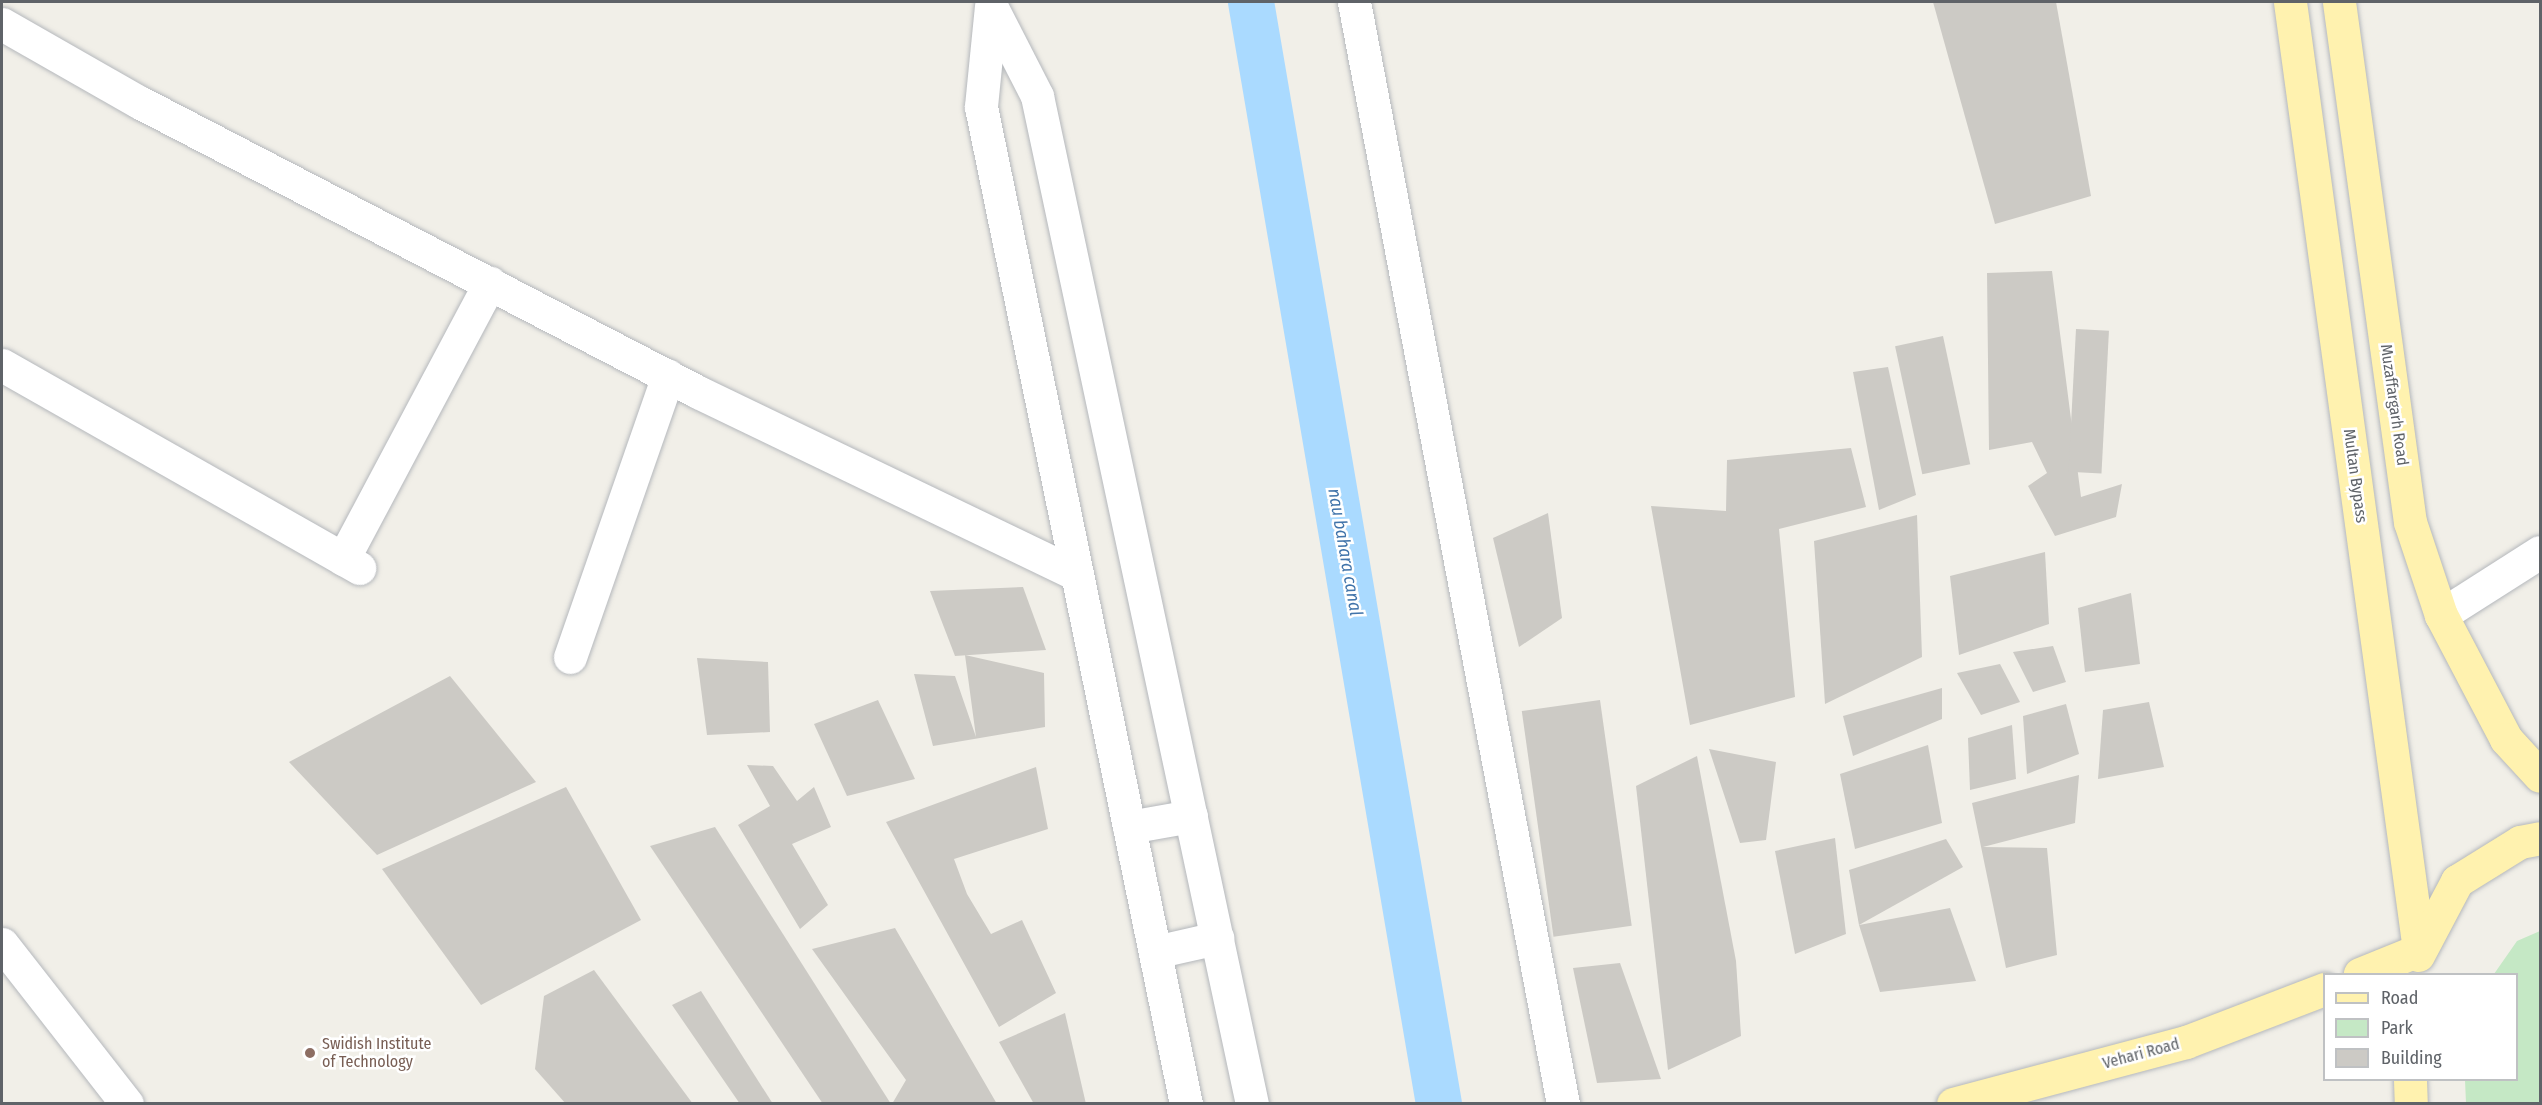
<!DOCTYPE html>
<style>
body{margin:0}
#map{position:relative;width:2542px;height:1105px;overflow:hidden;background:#f1efe8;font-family:"Fira Sans Condensed",sans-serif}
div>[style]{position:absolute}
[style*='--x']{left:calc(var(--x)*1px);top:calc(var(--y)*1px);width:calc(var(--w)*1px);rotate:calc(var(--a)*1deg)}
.green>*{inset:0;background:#c5e8c5}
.canal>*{height:46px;margin:-23px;padding:0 23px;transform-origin:23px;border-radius:23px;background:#aadaff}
.building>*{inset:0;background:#cccac5;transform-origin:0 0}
.roads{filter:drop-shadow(0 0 2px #b5b8bc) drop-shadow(0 0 2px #b5b8bc)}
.street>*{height:33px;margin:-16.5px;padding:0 16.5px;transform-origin:16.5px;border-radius:16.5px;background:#fff}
.primary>*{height:33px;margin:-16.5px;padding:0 16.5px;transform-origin:16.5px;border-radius:16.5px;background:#fff2af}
.dots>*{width:16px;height:16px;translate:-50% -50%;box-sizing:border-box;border:3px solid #fff;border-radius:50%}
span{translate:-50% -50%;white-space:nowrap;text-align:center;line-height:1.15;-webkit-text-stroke:5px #fff;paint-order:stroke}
.street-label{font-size:16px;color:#5f6368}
.education-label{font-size:16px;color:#785e54}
.left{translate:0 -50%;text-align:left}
.water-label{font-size:18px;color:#4174aa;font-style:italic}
.frame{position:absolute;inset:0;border:3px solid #5f6368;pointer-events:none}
.legend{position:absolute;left:2323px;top:973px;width:195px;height:108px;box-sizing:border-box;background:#fff;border:2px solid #bfc1c3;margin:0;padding:8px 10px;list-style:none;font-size:18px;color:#5f6368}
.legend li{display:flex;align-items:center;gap:12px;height:30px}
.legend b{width:30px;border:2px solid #bfc1c3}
</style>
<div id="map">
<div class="green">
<div style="clip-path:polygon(2540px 931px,2540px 1103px,2466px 1103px,2465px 1080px,2516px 1080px,2516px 974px,2494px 974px,2517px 941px)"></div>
</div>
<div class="canal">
<div style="--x:1251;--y:2;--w:1118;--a:80.32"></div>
</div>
<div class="building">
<div style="clip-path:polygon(1933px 2px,2056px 2px,2091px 196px,1995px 224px)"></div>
<div style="clip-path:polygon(2052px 271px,2081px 497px,2122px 484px,2116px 517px,2055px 536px,2028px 486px,2047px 473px,2032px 442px,1989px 450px,1987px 273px)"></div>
<div style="left:2076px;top:329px;width:33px;height:143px;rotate:3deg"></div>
<div style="left:1943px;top:336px;width:131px;height:49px;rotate:78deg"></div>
<div style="clip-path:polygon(1888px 367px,1916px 495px,1879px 510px,1853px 372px)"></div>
<div style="clip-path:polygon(1851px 448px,1866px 507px,1779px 529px,1795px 697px,1690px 725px,1651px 506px,1726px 511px,1727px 460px)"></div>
<div style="clip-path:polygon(1548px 513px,1562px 618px,1519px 647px,1493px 538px)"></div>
<div style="clip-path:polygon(1917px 515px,1922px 657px,1825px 704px,1814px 541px)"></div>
<div style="clip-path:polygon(2045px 552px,2049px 624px,1959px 655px,1950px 576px)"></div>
<div style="clip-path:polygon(1023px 587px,1046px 650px,955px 656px,930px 591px)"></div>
<div style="clip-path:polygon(2131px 593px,2140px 664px,2085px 672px,2078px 608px)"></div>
<div style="clip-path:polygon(2053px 646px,2066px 682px,2033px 692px,2013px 652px)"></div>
<div style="clip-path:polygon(965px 655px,1044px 673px,1045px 727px,933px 746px,914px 674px,955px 676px,976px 737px)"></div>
<div style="clip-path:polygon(697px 658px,768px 662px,770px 732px,707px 735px)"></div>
<div style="clip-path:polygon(2000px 664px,2020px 702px,1981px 715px,1957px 673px)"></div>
<div style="clip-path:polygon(450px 676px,536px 782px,377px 855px,289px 762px)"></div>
<div style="clip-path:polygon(1942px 688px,1942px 719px,1853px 756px,1843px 716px)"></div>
<div style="clip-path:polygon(878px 700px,915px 779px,847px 796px,814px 724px)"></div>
<div style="left:1600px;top:700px;width:228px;height:79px;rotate:82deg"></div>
<div style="clip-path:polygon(2149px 702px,2164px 767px,2098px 779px,2103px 710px)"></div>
<div style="clip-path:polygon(2066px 704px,2079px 754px,2027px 774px,2023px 716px)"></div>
<div style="clip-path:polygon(2012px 725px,2016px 779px,1970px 790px,1968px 738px)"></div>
<div style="clip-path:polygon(1928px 745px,1942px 823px,1855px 849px,1840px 774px)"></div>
<div style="clip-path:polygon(1709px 749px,1776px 762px,1766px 840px,1740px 843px)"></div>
<div style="clip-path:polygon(1697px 756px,1736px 961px,1741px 1036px,1668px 1070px,1636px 786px)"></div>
<div style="clip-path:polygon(747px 765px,773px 766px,797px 801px,814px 787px,831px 827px,792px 844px,828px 905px,800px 929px,738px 825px,770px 806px)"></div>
<div style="clip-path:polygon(1036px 767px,1048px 829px,954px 859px,967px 894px,991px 934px,1022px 920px,1056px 993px,999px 1027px,886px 822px)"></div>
<div style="clip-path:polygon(2079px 775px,2075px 823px,1983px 847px,2047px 848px,2057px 955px,2006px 968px,1972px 803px)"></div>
<div style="clip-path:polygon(566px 787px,641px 920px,481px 1005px,382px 869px)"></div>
<div style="clip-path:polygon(715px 827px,891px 1104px,823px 1104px,650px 846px)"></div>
<div style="clip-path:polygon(1835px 838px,1846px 934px,1795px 954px,1775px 851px)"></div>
<div style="clip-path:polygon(1946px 839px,1963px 867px,1859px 925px,1849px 870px)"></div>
<div style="clip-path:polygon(1950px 908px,1976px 981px,1880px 992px,1859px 925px)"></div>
<div style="clip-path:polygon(895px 928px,997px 1104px,892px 1104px,906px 1080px,812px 949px)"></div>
<div style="clip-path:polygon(1620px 963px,1661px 1079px,1597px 1083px,1573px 968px)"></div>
<div style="clip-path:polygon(594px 970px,693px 1104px,566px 1104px,535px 1069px,544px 996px)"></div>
<div style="clip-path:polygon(701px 991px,773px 1104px,740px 1104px,672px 1005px)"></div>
<div style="clip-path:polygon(1065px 1013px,1086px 1104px,1034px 1104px,999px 1042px)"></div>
</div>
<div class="roads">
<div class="street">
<div style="--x:1354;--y:2;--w:1122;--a:79.26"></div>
<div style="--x:991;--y:6;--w:101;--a:95.7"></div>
<div style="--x:981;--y:107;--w:1018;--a:78.38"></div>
<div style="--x:992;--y:8;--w:99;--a:62.9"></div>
<div style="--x:1037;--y:96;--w:1031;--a:77.96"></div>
<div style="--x:2;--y:24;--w:158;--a:29.7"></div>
<div style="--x:139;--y:102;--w:630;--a:27.42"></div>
<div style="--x:698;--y:392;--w:420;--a:25.7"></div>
<div style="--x:2;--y:365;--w:411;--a:29.6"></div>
<div style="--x:343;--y:559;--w:313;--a:-62"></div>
<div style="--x:2441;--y:615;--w:117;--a:-32.5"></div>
<div style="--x:570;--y:657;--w:298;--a:-70.8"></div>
<div style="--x:1129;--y:827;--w:63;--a:-10.1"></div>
<div style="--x:2;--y:944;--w:203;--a:52"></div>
<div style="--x:1155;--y:952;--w:64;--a:-12.7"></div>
</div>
<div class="primary">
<div style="--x:2290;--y:2;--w:957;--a:82.25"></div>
<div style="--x:2419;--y:950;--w:64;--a:157.9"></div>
<div style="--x:2339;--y:2;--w:525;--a:82.23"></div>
<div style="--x:2410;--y:522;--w:98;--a:71.6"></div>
<div style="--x:2441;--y:615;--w:140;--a:62.3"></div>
<div style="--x:2506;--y:739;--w:50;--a:47.4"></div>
<div style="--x:2418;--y:955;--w:84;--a:-62.2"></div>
<div style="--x:2457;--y:881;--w:74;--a:-31.8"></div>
<div style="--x:2520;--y:842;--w:20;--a:-11"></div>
<div style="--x:2410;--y:1080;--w:24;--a:88"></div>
<div style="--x:1953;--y:1104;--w:241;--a:-14.9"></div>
<div style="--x:2186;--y:1042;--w:148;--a:-21"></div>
</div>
</div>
<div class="dots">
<div style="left:310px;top:1053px;background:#8d6e63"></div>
</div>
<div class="street-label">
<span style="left:2394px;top:405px;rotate:82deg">Muzaffargarh Road</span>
<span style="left:2355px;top:476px;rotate:82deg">Multan Bypass</span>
<span style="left:2141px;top:1054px;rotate:-15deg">Vehari Road</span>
</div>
<div class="education-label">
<span class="left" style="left:322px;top:1053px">Swidish Institute<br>of Technology</span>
</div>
<div class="water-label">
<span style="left:1345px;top:552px;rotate:80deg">nau bahara canal</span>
</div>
<div class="frame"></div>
<ul class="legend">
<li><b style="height:8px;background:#fff2af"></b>Road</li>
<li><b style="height:16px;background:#c5e8c5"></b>Park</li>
<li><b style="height:16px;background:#cccac5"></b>Building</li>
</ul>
</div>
